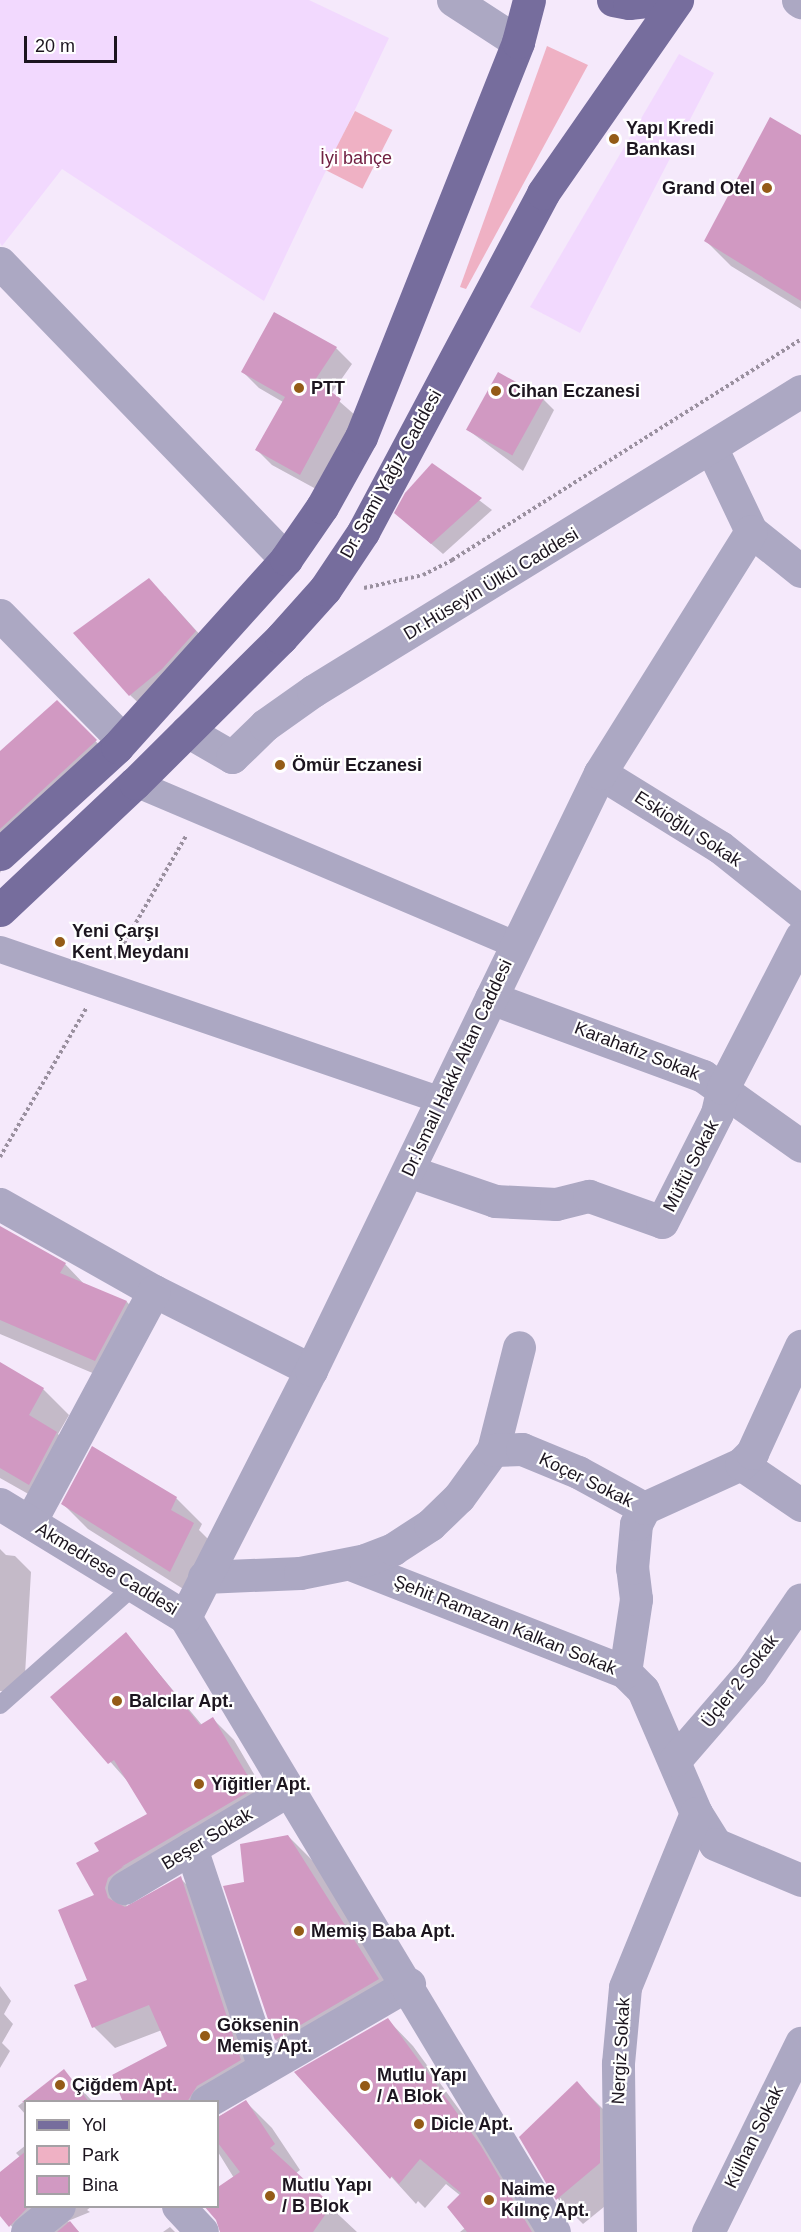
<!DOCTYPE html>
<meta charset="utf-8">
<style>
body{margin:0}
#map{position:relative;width:801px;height:2232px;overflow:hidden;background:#f5e9fb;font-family:Helvetica,sans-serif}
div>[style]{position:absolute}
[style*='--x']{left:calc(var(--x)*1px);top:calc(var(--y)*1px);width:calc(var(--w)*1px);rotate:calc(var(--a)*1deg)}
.built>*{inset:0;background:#f2d9fe}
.green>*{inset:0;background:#efb1c4;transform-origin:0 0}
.shadow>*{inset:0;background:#0003}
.building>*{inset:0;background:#d199c2;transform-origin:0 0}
.path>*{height:4px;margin-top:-2px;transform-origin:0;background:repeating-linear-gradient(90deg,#9a909f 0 3px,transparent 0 6px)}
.service>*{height:18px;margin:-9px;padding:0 9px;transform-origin:9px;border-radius:9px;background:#aca8c3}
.pedestrian>*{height:27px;margin:-13.5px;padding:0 13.5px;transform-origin:13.5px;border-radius:13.5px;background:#aca8c3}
.minor>*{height:33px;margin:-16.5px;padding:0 16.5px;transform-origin:16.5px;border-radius:16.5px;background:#aca8c3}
.tertiary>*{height:33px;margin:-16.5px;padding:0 16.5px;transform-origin:16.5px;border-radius:16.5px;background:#aca8c3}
.primary>*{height:33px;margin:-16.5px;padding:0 16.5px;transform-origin:16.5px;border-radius:16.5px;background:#766d9d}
.dots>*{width:16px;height:16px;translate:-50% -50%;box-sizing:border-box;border:3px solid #fff;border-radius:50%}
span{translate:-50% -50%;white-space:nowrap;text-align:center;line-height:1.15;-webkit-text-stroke:4.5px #fff;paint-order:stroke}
.poi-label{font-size:18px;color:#1c151f;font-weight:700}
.left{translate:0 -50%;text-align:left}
.right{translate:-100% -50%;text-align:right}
.park-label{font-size:18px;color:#712143}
.street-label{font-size:18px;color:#1c151f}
.legend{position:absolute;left:24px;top:2100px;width:195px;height:108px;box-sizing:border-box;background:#fff;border:2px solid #a4a1a5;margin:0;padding:8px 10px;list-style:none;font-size:18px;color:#1c151f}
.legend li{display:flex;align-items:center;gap:12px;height:30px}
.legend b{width:30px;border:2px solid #a4a1a5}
.scale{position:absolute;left:24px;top:36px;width:93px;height:27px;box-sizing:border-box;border:3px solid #1c151f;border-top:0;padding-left:8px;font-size:18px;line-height:21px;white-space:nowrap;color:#1c151f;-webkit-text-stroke:4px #fff;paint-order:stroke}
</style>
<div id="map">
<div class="built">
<div style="clip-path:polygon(0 0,309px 0,389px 38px,264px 301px,62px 169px,2px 246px,0 243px)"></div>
<div style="clip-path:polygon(679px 54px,714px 73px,580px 333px,530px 307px)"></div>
</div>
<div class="green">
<div style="clip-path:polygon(547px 46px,588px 65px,466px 289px,460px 287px)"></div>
<div style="left:355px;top:111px;width:42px;height:66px;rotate:27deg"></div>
</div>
<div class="shadow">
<div style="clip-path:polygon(801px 136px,801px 309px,731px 266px,706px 241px)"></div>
<div style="clip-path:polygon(275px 314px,336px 348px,352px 364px,331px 394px,356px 416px,316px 489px,272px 465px,257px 450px,283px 402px,259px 388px,243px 372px)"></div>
<div style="clip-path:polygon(543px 399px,554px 410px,523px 471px,468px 430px)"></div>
<div style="clip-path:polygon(433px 465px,492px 510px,443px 554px,407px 523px)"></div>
<div style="clip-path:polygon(165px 596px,211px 647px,146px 710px,130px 695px)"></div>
<div style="clip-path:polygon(57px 702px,115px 761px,7px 860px,0 873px,0 753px)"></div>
<div style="clip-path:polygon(0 1238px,65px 1264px,86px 1286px,127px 1302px,152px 1328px,121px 1385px,0 1334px)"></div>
<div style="clip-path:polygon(0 1364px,43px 1389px,69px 1415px,58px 1434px,82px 1458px,55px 1509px,0 1478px)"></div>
<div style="clip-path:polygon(176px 1498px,202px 1524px,199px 1530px,219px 1550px,196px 1597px,88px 1529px,63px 1504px)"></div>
<div style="clip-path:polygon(0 1549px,6px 1555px,15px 1556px,31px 1572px,24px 1692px,0 1691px)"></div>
<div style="clip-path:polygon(126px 1634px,202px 1725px,213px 1719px,234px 1740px,275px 1810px,129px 1900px,126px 1907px,180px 1878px,201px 1899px,262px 2081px,218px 2102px,125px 2102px,169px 2046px,162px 2030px,115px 2048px,94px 2027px,101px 1851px,149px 1814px,130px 1784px,53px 1697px)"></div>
<div style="clip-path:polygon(288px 1836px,314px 1862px,404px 2005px,301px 2065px,276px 2040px,225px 1887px,246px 1883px)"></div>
<div style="clip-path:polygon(0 1986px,11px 2001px,4px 2014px,13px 2024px,2px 2043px,10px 2051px,0 2068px)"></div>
<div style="clip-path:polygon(388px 2020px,413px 2046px,506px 2174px,543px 2232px,460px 2232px,465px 2228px,461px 2196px,446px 2184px,425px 2208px,418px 2201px,416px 2204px,297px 2073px)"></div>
<div style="clip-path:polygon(64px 2071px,93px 2102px,26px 2102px,26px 2115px,18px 2106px)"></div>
<div style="clip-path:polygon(577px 2083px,603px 2109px,626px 2189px,583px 2224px,558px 2199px,521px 2137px)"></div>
<div style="clip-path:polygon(246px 2102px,272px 2128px,300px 2170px,295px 2174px,357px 2232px,220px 2232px,218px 2189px,234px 2178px,218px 2152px,218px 2117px)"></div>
<div style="clip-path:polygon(26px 2145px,26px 2206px,92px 2206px,87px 2210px,90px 2212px,68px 2221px,79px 2232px,17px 2232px,0 2214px,0 2174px,20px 2157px,16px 2153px)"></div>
<div style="clip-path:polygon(170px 2227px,175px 2232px,163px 2232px)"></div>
</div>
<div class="building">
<div style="clip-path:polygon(770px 117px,801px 135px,801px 301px,704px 241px)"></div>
<div style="clip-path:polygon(274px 312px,337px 347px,315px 380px,341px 399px,300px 475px,255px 450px,285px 397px,241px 372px)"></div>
<div style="left:498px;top:372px;width:53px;height:66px;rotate:29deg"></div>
<div style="clip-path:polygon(432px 463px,482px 498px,431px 544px,394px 513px,405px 493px)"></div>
<div style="clip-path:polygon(149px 578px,196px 631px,162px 669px,129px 696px,73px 633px)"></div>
<div style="clip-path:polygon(57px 700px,97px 740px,0 829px,0 751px)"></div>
<div style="clip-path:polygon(0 1226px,66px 1263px,60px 1273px,127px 1301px,95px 1361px,0 1320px)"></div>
<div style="clip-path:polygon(0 1362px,44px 1388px,29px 1415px,57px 1432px,29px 1485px,0 1468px)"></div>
<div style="clip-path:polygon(92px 1446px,177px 1497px,171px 1510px,194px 1523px,170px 1572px,61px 1504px)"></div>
<div style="clip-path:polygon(126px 1632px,200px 1725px,213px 1717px,255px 1788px,121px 1867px,124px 1866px,108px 1878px,105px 1888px,108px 1898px,125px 1907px,181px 1876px,241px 2060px,197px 2086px,187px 2102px,123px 2102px,112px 2075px,167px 2046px,149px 2005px,92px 2028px,74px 1985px,87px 1980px,58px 1910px,94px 1895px,76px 1863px,99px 1851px,94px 1843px,147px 1814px,114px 1760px,108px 1764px,50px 1697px)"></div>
<div style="clip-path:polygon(288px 1835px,379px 1979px,275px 2040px,223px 1886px,244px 1882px,240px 1844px)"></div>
<div style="clip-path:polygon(388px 2018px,481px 2146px,532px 2232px,467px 2232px,447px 2207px,461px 2193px,420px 2159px,399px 2184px,392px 2176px,390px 2179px,294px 2072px)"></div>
<div style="clip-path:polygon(64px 2069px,89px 2102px,22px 2102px)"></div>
<div style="clip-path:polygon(577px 2081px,600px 2108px,600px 2163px,556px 2200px,519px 2137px)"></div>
<div style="clip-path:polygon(246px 2100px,275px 2144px,270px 2148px,332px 2205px,313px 2232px,220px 2232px,216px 2220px,204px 2206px,218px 2206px,218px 2187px,240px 2172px,218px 2143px,218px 2117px)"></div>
<div style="clip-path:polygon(26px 2151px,26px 2206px,29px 2206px,9px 2227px,0 2216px,0 2172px)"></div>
<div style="clip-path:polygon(70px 2221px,79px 2232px,57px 2232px)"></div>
</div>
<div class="path">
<div style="--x:364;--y:588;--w:60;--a:-12.4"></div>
<div style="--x:423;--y:575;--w:33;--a:-27"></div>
<div style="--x:452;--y:560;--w:413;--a:-32.3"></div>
<div style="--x:115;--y:959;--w:142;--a:-60"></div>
<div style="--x:0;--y:1157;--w:173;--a:-59.9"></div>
</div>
<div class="service">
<div style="--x:0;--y:1705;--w:179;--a:-41.6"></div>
</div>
<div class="pedestrian">
<div style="--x:135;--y:783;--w:414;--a:23"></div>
<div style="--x:0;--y:949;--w:466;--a:18.9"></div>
</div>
<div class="minor">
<div style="--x:453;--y:0;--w:77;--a:32.9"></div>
<div style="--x:0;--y:263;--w:412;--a:46"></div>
<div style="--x:0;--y:615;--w:175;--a:45.5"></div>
<div style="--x:600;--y:773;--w:141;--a:31.7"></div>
<div style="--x:720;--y:847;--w:104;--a:38.7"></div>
<div style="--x:491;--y:998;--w:226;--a:20.2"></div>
<div style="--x:703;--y:1076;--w:120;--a:35.5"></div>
<div style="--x:408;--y:1171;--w:92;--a:19"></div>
<div style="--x:495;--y:1201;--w:61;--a:2.8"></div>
<div style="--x:556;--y:1204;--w:34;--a:-14"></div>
<div style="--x:589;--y:1196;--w:77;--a:19.6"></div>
<div style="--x:662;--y:1222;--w:122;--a:-63.2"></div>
<div style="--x:717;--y:1113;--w:26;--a:-77"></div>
<div style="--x:723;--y:1088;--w:170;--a:-62.7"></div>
<div style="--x:0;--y:1204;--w:177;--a:29.5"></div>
<div style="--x:154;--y:1291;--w:176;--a:26.7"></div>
<div style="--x:493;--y:1450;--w:106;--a:-75.8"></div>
<div style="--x:741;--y:1464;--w:73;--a:34.3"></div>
<div style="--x:30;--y:1522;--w:262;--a:-61.8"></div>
<div style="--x:350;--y:1564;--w:295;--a:21.4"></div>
<div style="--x:625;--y:1672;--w:25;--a:45"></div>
<div style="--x:643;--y:1690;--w:134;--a:66.7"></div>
<div style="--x:696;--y:1813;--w:36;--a:58"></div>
<div style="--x:715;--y:1844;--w:93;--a:22.7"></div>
<div style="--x:204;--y:1577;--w:96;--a:-2.4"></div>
<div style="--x:300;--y:1573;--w:66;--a:-11.3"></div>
<div style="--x:365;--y:1560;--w:30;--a:-21"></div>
<div style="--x:393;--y:1549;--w:44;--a:-33"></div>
<div style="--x:430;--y:1525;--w:40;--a:-44"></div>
<div style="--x:459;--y:1497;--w:58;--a:-54.1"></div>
<div style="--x:493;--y:1450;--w:29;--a:-2"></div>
<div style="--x:522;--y:1449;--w:61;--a:22.3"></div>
<div style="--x:578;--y:1472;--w:75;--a:28.6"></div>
<div style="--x:625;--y:1672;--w:74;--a:-81.4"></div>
<div style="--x:636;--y:1599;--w:31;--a:-97"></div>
<div style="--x:632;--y:1568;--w:44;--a:-84.8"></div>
<div style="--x:636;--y:1524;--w:18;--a:-63"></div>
<div style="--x:644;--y:1508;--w:107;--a:-24.4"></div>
<div style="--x:741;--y:1464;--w:16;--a:-45"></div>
<div style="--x:752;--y:1453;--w:118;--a:-65.4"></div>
<div style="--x:675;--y:1760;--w:116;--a:-49.2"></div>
<div style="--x:751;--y:1672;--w:88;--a:-55.6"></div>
<div style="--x:191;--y:1848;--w:229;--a:71.6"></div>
<div style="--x:124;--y:1888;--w:193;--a:-30.8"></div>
<div style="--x:206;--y:2102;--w:235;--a:-30.2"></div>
<div style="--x:178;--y:2206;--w:35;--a:47"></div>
<div style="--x:27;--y:2232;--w:41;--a:-39.1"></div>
<div style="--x:620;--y:2232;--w:169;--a:-90.7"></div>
<div style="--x:618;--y:2063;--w:76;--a:-84.7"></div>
<div style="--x:625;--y:1987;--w:188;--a:-67.8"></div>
</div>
<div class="tertiary">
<div style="--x:798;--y:0;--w:4;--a:34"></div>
<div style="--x:712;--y:449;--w:91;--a:64.6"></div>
<div style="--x:751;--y:531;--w:64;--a:38.7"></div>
<div style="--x:187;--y:731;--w:52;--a:30"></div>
<div style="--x:232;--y:757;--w:46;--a:-44.1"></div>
<div style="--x:265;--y:725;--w:59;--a:-35.3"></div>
<div style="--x:313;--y:691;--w:573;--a:-31.58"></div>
<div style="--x:0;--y:1504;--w:217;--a:31.4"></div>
<div style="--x:185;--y:1617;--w:717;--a:59.04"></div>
<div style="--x:185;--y:1617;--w:277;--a:-63"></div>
<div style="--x:311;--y:1370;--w:663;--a:-64.17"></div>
<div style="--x:600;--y:773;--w:285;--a:-58"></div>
<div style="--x:708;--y:2232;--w:211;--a:-63.8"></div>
</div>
<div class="primary">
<div style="--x:613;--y:0;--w:16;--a:11"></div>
<div style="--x:629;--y:3;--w:27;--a:-6"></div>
<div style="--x:0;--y:854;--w:159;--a:-42.4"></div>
<div style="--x:117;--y:747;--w:253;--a:-48"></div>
<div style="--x:286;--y:559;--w:63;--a:-55.3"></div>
<div style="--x:322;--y:507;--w:80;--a:-60.9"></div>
<div style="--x:361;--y:437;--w:425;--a:-68.3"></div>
<div style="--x:518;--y:42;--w:43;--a:-75.3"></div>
<div style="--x:0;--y:910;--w:185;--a:-43.3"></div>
<div style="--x:135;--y:783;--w:206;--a:-44.8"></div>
<div style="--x:281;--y:638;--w:66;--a:-48.1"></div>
<div style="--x:325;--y:589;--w:69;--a:-56.3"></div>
<div style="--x:363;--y:532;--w:384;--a:-62"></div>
<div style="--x:543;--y:193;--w:235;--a:-55.2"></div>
</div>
<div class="dots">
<div style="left:614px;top:139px;background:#945b17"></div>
<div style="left:767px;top:188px;background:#945b17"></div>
<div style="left:299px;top:388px;background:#945b17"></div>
<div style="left:496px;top:391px;background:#945b17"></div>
<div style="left:280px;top:765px;background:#945b17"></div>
<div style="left:60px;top:942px;background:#945b17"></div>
<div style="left:117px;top:1701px;background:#945b17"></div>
<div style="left:199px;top:1784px;background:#945b17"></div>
<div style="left:299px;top:1931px;background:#945b17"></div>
<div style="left:205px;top:2036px;background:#945b17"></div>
<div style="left:60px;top:2085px;background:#945b17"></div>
<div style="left:365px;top:2086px;background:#945b17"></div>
<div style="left:419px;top:2124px;background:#945b17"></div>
<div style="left:270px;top:2196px;background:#945b17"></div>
<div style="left:489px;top:2200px;background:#945b17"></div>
</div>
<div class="poi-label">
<span class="left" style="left:626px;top:139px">Yapı Kredi<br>Bankası</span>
<span class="right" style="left:755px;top:188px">Grand Otel</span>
<span class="left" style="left:311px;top:388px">PTT</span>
<span class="left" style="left:508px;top:391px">Cihan Eczanesi</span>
<span class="left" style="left:292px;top:765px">Ömür Eczanesi</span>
<span class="left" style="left:72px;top:942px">Yeni Çarşı<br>Kent Meydanı</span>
<span class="left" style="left:129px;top:1701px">Balcılar Apt.</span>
<span class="left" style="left:211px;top:1784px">Yiğitler Apt.</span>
<span class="left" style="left:311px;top:1931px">Memiş Baba Apt.</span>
<span class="left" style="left:217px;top:2036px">Göksenin<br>Memiş Apt.</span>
<span class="left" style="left:377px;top:2086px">Mutlu Yapı<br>/ A Blok</span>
<span class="left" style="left:72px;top:2085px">Çiğdem Apt.</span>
<span class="left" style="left:431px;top:2124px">Dicle Apt.</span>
<span class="left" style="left:282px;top:2196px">Mutlu Yapı<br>/ B Blok</span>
<span class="left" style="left:501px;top:2200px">Naime<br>Kılınç Apt.</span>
</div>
<div class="park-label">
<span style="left:356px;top:158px">İyi bahçe</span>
</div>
<div class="street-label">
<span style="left:391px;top:474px;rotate:-61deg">Dr. Sami Yağız Caddesi</span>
<span style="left:491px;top:584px;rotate:-31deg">Dr.Hüseyin Ülkü Caddesi</span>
<span style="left:688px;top:829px;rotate:33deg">Eskioğlu Sokak</span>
<span style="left:637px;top:1051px;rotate:21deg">Karahafız Sokak</span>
<span style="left:457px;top:1068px;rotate:-65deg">Dr.İsmail Hakkı Altan Caddesi</span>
<span style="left:691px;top:1166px;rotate:-63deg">Müftü Sokak</span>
<span style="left:586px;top:1480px;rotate:26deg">Koçer Sokak</span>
<span style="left:107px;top:1569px;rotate:31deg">Akmedrese Caddesi</span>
<span style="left:505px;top:1625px;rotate:22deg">Şehit Ramazan Kalkan Sokak</span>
<span style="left:740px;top:1681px;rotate:-52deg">Üçler 2 Sokak</span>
<span style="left:207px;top:1839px;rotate:-31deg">Beşer Sokak</span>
<span style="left:621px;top:2051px;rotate:-87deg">Nergiz Sokak</span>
<span style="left:754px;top:2137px;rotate:-64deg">Külhan Sokak</span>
</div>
<ul class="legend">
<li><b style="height:8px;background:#766d9d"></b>Yol</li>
<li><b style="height:16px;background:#efb1c4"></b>Park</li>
<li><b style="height:16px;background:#d199c2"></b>Bina</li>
</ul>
<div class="scale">20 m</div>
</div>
